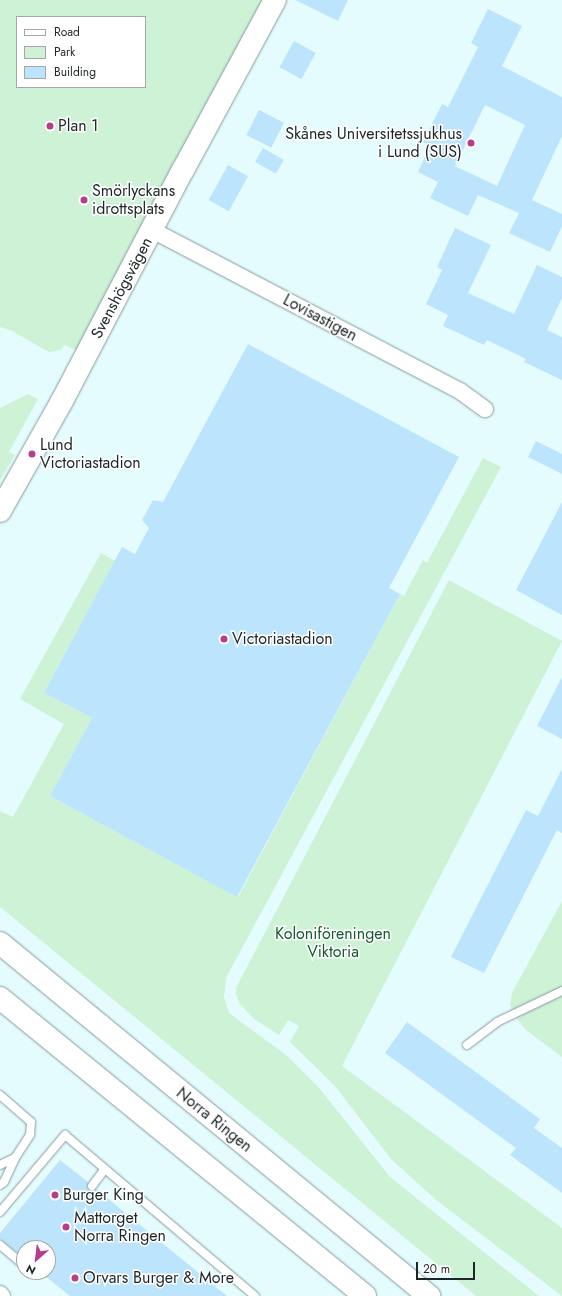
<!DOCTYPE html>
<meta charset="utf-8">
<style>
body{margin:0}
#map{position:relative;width:562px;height:1296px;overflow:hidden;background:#e5fcff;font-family:Jost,sans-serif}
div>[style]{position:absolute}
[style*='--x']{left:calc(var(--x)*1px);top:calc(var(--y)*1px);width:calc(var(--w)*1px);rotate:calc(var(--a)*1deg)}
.green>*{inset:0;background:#cdf2d6}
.building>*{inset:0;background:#bce5fd;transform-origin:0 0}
.roads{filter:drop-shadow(0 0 1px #859a9d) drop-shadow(0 0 1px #859a9d)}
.lane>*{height:8px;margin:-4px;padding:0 4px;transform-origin:4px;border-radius:4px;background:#fff}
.street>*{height:16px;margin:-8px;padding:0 8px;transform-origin:8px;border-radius:8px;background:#fff}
.secondary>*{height:22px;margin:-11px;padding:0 11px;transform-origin:11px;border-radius:11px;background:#fff}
.primary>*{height:22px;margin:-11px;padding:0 11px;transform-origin:11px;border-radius:11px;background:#fff}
.dots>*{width:11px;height:11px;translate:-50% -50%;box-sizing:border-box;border:2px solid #fff;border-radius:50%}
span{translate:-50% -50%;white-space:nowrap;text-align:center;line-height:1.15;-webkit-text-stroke:3px #fff;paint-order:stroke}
.poi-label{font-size:16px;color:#1d2526}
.left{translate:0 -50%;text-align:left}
.right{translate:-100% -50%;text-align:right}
.street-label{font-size:16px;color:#1d2526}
.park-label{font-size:16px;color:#15592f}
.legend{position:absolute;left:16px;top:16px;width:130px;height:72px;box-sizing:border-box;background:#fff;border:1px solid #a5a8a8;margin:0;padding:5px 7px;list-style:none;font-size:12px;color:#1d2526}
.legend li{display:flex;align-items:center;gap:8px;height:20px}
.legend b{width:20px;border:1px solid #a5a8a8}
.north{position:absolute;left:16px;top:1240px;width:40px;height:40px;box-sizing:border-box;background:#fff;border:1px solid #a5a8a8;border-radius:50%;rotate:208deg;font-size:11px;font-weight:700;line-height:16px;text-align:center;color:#1d2526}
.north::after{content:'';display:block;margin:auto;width:14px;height:18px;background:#b63c8e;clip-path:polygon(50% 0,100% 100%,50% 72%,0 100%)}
.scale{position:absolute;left:416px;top:1262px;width:59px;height:18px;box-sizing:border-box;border:2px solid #1d2526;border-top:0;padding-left:5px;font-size:12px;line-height:14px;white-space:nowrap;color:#1d2526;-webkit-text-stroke:3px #fff;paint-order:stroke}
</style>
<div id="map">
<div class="green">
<div style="clip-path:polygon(evenodd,0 0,275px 0,86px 354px,64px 345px,61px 350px,49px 352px,12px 331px,0 327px,0 0,17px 17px,145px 17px,145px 87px,17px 87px,17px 17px)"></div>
<div style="clip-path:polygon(28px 394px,38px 399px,9px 452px,15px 455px,0 480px,0 408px)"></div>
<div style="clip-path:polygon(483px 458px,501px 467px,226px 978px,224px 997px,229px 1013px,286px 1055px,320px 1089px,390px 1177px,539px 1296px,476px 1296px,0 907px,0 811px,13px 817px,64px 724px,20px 699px,101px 553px,115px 561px,44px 693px,92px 718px,50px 796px,238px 897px,400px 594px,404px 596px,423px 560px,427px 563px)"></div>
<div style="clip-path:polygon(449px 580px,562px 641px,342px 1066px,562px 1228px,562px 1296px,435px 1199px,391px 1159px,335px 1086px,290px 1042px,299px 1026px,288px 1020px,279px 1035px,254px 1019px,240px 1004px,236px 994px,236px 988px)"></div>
<div style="clip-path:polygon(562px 901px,562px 1057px,526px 1030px,513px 1014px,510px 1004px,512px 993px)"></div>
</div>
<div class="building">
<div style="clip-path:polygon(295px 0,348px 0,338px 21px)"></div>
<div style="clip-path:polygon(evenodd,488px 9px,522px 26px,502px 66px,562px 97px,562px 136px,532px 200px,562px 214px,562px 226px,550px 252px,509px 233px,519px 213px,478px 195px,468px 216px,430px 198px,438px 182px,418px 172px,430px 146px,423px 142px,442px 104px,448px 107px,478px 47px,471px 43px,488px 9px,485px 105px,525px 125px,497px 186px,455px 166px,485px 105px)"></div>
<div style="left:294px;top:41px;width:25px;height:30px;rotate:29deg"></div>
<div style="left:259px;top:110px;width:28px;height:28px;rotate:27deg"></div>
<div style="left:263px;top:148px;width:24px;height:16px;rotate:30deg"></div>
<div style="left:228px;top:165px;width:23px;height:40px;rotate:29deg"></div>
<div style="clip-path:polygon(455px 228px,491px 245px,468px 293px,514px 314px,537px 265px,562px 277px,562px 298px,547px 330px,562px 337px,562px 380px,524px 362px,526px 359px,487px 340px,484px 345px,443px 326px,448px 315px,426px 304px,442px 270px,437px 267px)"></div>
<div style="clip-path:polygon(248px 344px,459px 457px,389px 588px,400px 594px,237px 897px,50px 796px,92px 718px,44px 693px,122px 547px,135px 554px,149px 528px,142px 520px,153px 500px,163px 502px)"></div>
<div style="clip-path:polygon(536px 441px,562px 454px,562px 474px,528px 457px)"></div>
<div style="clip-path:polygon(562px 502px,562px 615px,516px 590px)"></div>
<div style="clip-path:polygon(562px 677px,562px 739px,537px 726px)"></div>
<div style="clip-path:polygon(562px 769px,562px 833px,557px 830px,484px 973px,451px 957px,526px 810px,538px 816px)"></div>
<div style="clip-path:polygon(407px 1022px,540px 1119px,534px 1128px,562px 1148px,562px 1193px,510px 1155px,516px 1148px,385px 1053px)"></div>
<div style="clip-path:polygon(60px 1160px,88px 1182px,88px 1190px,96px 1189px,227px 1296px,70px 1296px,40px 1272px,48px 1272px,48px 1248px,24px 1248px,24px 1254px,20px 1255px,0 1239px,0 1233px)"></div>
</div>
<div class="roads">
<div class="lane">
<div style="--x:467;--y:1045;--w:38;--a:-37"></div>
<div style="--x:497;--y:1022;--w:72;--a:-25.5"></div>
<div style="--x:0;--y:1095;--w:41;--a:41.1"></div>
<div style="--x:31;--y:1122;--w:13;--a:94"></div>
<div style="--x:30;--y:1135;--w:27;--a:123"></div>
<div style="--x:15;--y:1158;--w:17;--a:155"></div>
<div style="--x:0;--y:1185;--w:5;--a:-37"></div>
<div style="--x:4;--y:1182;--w:26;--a:-65"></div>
<div style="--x:92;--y:1186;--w:21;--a:-53"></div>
<div style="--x:0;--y:1212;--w:101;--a:-49.8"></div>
<div style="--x:65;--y:1135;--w:249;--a:40.3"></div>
<div style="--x:0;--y:1245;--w:25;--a:40"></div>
<div style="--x:19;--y:1261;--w:5;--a:-22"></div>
</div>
<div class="street">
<div style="--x:152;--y:230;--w:348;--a:27.6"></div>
<div style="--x:460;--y:391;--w:31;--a:36"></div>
<div style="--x:0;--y:1294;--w:3;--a:45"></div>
</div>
<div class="secondary">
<div style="--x:0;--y:511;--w:126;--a:-60.6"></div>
<div style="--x:62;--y:401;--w:261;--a:-62.4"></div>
<div style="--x:183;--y:170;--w:193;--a:-61.6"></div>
</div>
<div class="primary">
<div style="--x:0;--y:943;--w:556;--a:39.45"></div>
<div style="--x:0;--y:998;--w:471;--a:39.2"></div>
</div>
</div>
<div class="dots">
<div style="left:50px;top:126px;background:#b63c8e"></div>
<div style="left:471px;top:143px;background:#b63c8e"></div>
<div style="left:84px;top:200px;background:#b63c8e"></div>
<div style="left:32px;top:454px;background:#b63c8e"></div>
<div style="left:224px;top:639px;background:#b63c8e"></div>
<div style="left:55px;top:1195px;background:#b63c8e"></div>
<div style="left:66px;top:1227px;background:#b63c8e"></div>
<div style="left:75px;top:1278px;background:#b63c8e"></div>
</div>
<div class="poi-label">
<span class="left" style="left:58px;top:126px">Plan 1</span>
<span class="right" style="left:462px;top:143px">Skånes Universitetssjukhus<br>i Lund (SUS)</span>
<span class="left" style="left:92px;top:200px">Smörlyckans<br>idrottsplats</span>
<span class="left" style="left:40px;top:454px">Lund<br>Victoriastadion</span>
<span class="left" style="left:232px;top:639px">Victoriastadion</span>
<span class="left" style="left:63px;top:1195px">Burger King</span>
<span class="left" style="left:74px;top:1227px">Mattorget<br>Norra Ringen</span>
<span class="left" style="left:83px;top:1278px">Orvars Burger &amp; More</span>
</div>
<div class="street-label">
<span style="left:122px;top:288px;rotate:-62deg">Svenshögsvägen</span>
<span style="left:320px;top:318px;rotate:28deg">Lovisastigen</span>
<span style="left:214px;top:1120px;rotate:39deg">Norra Ringen</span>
</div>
<div class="park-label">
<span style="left:333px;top:943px">Koloniföreningen<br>Viktoria</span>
</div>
<ul class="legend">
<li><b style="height:5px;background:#fff"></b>Road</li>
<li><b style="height:11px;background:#cdf2d6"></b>Park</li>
<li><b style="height:11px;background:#bce5fd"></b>Building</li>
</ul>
<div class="north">N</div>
<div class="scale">20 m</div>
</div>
